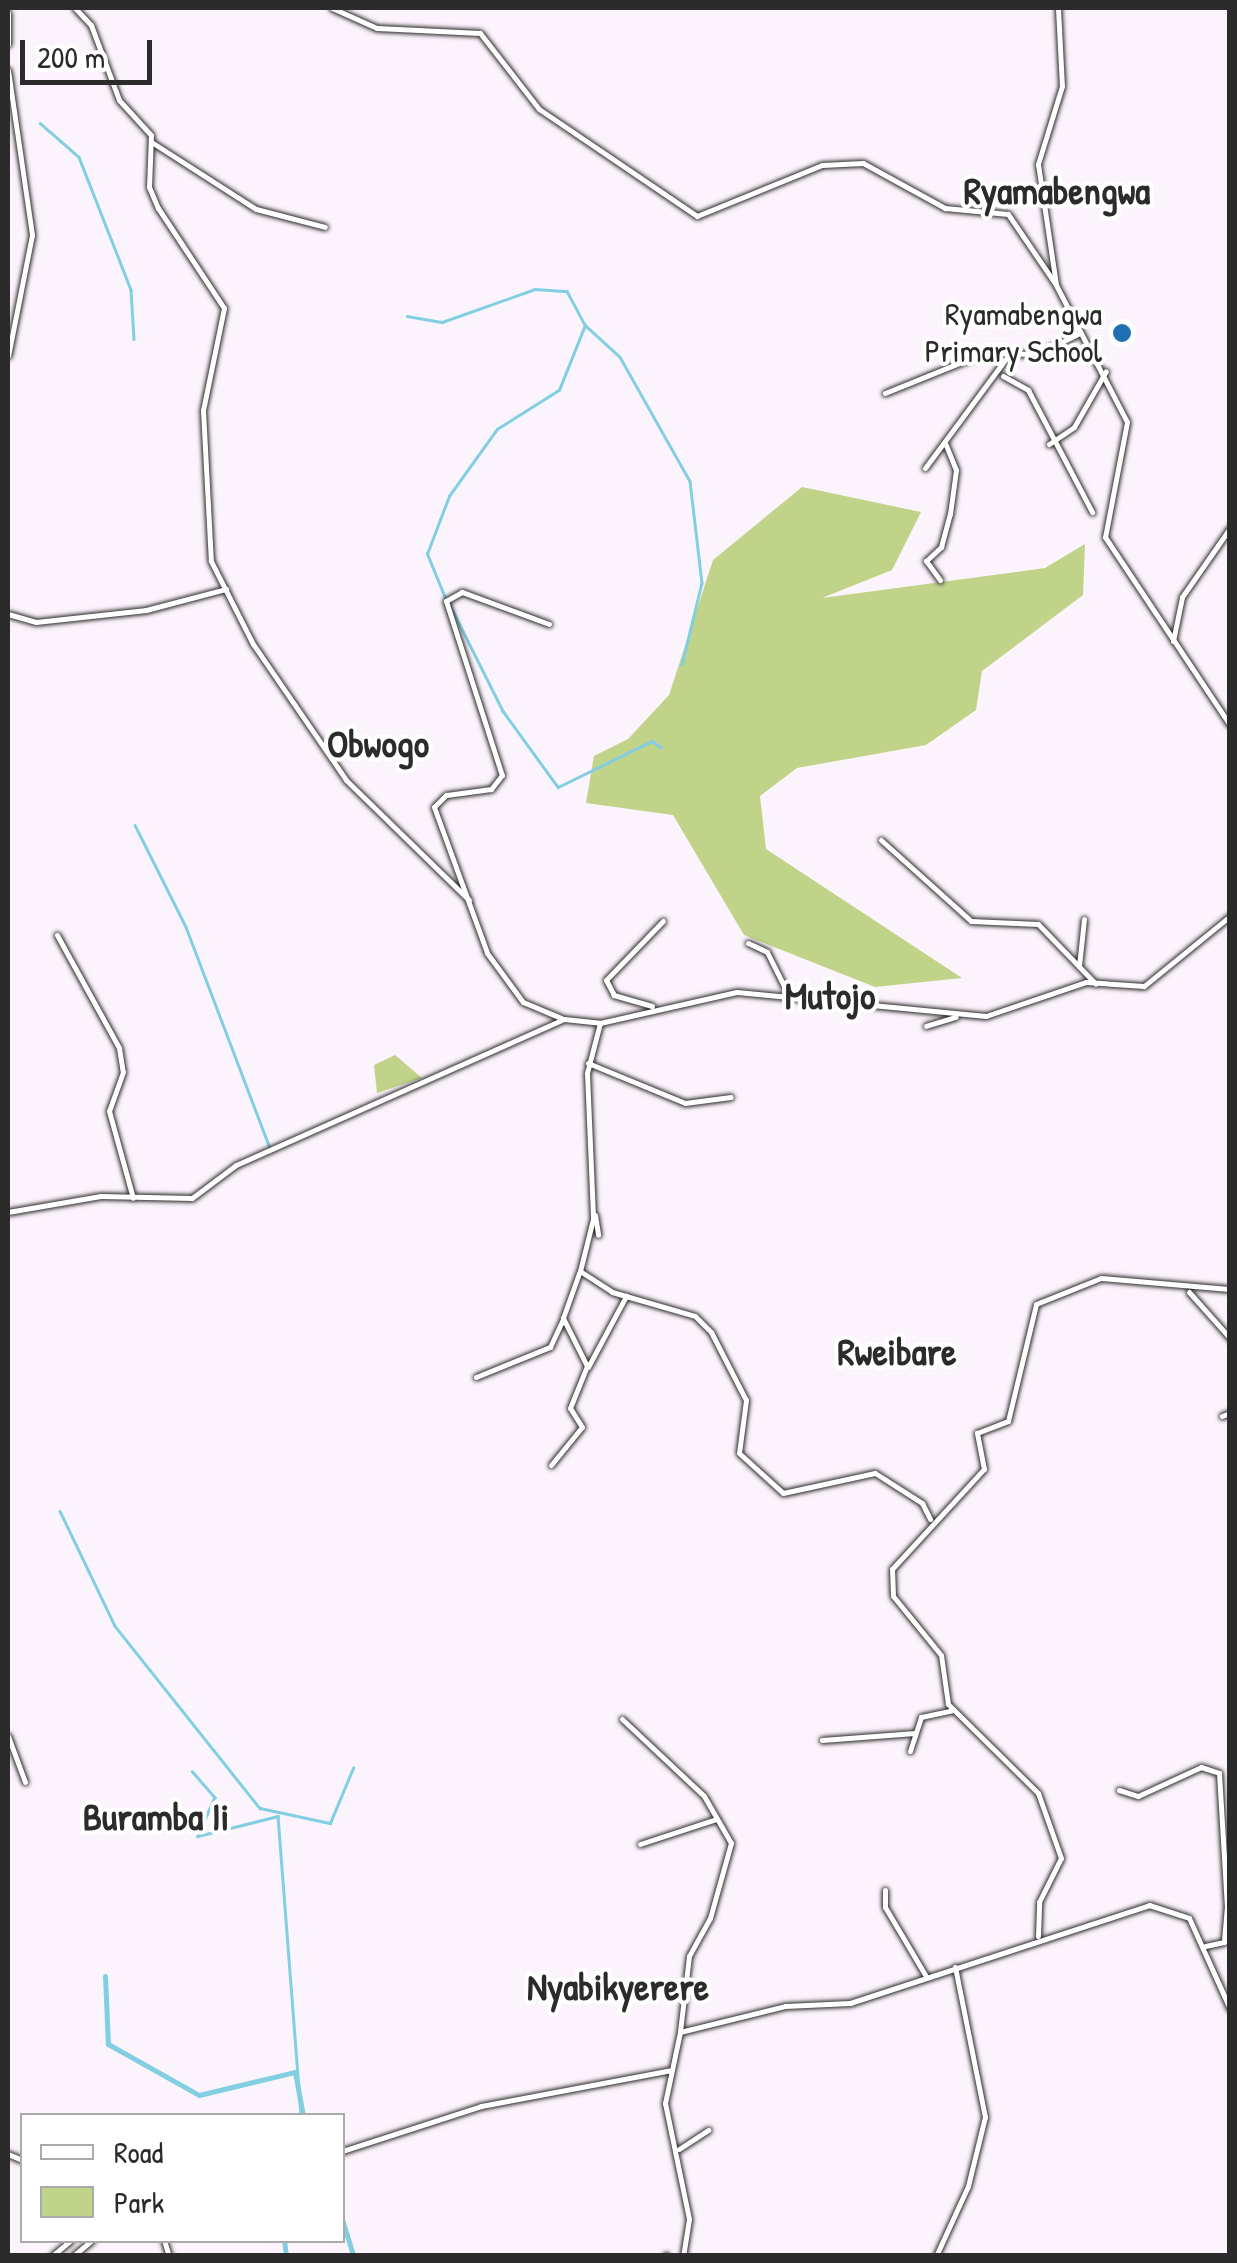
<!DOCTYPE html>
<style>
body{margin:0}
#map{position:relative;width:1237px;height:2263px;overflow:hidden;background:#fcf4fc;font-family:"Patrick Hand",sans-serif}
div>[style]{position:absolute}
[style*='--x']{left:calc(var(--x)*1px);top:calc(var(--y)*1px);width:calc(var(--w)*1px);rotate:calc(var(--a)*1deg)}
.green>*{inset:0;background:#c1d388}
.stream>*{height:2.5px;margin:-1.25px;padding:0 1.25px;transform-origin:1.25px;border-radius:1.25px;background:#82cee2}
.canal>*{height:5px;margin:-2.5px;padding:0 2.5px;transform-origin:2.5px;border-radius:2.5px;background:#82cee2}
.roads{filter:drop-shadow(0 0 2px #2b2b2b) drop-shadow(0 0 2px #2b2b2b)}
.minor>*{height:5px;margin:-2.5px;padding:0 2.5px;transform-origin:2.5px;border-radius:2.5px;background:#fff}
.dots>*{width:28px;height:28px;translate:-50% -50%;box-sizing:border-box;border:5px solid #fff;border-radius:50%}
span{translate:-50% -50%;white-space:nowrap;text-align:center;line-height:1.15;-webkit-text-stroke:8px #fff;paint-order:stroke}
.poi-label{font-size:32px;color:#2b2b2b}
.right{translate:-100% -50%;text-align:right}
.quarter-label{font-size:38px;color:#2b2b2b;font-weight:700}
.frame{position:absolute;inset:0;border:10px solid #2b2b2b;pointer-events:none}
.legend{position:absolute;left:20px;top:2113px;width:325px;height:130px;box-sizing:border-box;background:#fff;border:2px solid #aaa;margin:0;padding:12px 18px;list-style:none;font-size:30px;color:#2b2b2b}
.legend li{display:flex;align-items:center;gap:20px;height:50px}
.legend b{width:50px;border:2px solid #aaa}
.scale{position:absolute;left:20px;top:40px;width:132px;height:45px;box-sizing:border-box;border:5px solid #2b2b2b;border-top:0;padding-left:12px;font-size:30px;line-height:35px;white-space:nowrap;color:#2b2b2b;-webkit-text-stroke:8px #fff;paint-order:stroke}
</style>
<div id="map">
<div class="green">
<div style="clip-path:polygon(802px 487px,921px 512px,892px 570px,822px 598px,1045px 568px,1085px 544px,1083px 595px,982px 671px,976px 710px,926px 745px,797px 768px,760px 796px,766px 849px,962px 978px,875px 987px,744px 935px,673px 815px,586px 803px,594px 756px,628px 739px,669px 695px,713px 560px)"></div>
<div style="clip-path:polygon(395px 1055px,422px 1078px,377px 1093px,374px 1065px)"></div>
</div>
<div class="stream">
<div style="--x:40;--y:123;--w:52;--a:41.1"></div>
<div style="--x:79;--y:157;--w:143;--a:68.6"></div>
<div style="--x:131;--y:290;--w:49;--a:86.5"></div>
<div style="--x:407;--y:316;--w:36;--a:10"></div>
<div style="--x:442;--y:322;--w:99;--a:-19.5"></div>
<div style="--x:535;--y:289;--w:32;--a:4"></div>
<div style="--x:567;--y:291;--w:38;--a:62"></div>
<div style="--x:585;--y:325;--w:47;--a:42.4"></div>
<div style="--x:620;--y:357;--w:142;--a:60.6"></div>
<div style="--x:690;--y:481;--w:103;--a:83.3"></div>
<div style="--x:702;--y:583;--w:84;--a:103.7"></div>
<div style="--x:445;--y:598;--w:48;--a:-112.2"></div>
<div style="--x:427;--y:554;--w:62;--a:-69.2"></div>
<div style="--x:449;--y:496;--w:82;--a:-54.4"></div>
<div style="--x:497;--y:429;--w:73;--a:-32.2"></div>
<div style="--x:559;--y:390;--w:70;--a:-68.2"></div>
<div style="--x:450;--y:605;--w:119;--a:63.4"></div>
<div style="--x:503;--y:711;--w:94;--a:54.1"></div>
<div style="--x:558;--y:787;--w:105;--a:-26.1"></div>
<div style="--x:652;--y:741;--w:11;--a:34"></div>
<div style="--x:135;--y:825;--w:114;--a:63.4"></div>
<div style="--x:186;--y:927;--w:234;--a:69.2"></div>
<div style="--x:60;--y:1511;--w:127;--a:64.4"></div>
<div style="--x:115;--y:1626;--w:233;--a:51.5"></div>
<div style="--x:260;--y:1808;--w:72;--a:12.1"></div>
<div style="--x:330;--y:1823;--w:60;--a:-67.3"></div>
<div style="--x:192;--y:1771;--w:35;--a:49"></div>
<div style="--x:215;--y:1797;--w:43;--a:113.6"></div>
<div style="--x:198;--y:1836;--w:82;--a:-14"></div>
<div style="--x:278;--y:1816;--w:301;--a:85.6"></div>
</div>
<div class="canal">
<div style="--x:105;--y:1976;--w:68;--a:87.5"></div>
<div style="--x:108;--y:2044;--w:104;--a:29.3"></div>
<div style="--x:199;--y:2095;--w:99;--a:-13.5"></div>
<div style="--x:295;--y:2072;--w:45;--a:79.7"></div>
<div style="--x:342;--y:2219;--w:39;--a:73"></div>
<div style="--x:284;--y:2240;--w:16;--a:83"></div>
</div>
<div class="roads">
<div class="minor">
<div style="--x:75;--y:8;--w:23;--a:47"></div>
<div style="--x:91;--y:25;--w:80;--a:69.5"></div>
<div style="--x:119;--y:100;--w:47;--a:47.6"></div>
<div style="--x:151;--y:135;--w:52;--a:92.2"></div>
<div style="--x:149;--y:187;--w:23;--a:67"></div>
<div style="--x:158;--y:208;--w:120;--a:56.6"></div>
<div style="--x:224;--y:308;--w:104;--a:101.6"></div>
<div style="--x:203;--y:410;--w:151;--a:87"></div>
<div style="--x:211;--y:561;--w:93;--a:63.2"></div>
<div style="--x:253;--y:644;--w:165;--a:55.6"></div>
<div style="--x:346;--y:780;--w:172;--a:44.3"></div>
<div style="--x:332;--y:8;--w:49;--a:24"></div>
<div style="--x:377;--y:28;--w:103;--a:2.8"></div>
<div style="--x:480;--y:33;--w:96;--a:52.2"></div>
<div style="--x:539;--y:109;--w:191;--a:34.1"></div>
<div style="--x:697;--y:216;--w:135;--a:-22.2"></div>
<div style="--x:822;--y:165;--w:41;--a:-2.8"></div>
<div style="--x:863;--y:163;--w:94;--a:28.8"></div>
<div style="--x:945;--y:208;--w:63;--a:5.4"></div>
<div style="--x:1008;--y:214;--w:86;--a:55.9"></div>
<div style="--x:1058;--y:8;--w:78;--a:87.1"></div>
<div style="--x:1062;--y:86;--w:82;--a:107.1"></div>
<div style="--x:1038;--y:164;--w:122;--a:81.5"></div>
<div style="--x:1056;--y:285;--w:154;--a:62.6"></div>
<div style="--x:1127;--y:422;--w:117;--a:100.8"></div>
<div style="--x:1105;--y:537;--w:226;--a:56.4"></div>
<div style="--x:8;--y:13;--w:31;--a:90"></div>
<div style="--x:8;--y:70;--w:167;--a:81.7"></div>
<div style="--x:32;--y:235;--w:123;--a:101.2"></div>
<div style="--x:153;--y:143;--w:122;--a:32.7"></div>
<div style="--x:256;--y:209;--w:71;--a:14.6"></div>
<div style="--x:1003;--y:376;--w:29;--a:29"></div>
<div style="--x:1028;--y:390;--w:138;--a:62.3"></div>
<div style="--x:885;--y:393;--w:107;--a:-22"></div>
<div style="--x:984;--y:353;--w:54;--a:1.1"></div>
<div style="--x:1038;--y:354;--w:45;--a:-26.6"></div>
<div style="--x:1049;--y:444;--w:30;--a:-34"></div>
<div style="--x:1074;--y:427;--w:64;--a:-60.3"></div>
<div style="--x:925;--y:468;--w:143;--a:-53.5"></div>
<div style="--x:940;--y:580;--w:24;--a:-126"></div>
<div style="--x:926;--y:561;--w:21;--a:-43"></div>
<div style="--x:941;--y:547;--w:34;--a:-75"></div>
<div style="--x:950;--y:514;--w:44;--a:-82.2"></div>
<div style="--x:956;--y:470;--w:29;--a:-112"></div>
<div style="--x:8;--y:614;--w:29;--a:16"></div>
<div style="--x:36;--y:622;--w:111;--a:-6.2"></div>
<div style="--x:146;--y:610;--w:83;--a:-14.7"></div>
<div style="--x:549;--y:624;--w:93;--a:-159.8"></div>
<div style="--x:462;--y:592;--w:18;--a:151"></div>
<div style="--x:446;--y:601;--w:183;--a:72.2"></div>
<div style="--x:502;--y:775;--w:18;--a:128"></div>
<div style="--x:491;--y:789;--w:45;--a:172.4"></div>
<div style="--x:446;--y:795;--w:17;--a:135"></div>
<div style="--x:434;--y:807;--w:155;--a:70"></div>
<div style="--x:487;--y:953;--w:61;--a:53.7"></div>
<div style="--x:523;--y:1002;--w:41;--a:22.8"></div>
<div style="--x:1173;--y:641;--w:45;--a:-78.4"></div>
<div style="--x:1182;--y:597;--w:84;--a:-55.2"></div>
<div style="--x:881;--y:840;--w:121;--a:42"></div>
<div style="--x:971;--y:921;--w:67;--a:2.6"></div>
<div style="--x:1038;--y:924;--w:83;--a:46"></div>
<div style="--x:57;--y:935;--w:129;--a:61.2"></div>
<div style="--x:119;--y:1048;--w:24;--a:81"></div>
<div style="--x:123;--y:1072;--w:41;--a:109.7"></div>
<div style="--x:109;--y:1111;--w:90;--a:74.6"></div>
<div style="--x:748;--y:943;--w:21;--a:25"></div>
<div style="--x:767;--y:952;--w:49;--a:63.4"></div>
<div style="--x:1079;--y:966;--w:47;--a:-83.9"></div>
<div style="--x:652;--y:1006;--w:40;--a:-164"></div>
<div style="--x:614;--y:995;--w:17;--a:-118"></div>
<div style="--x:606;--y:980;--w:82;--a:-46"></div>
<div style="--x:600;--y:1023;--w:52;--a:104.6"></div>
<div style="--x:587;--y:1073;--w:146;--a:87.6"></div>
<div style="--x:593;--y:1219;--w:54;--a:104"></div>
<div style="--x:580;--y:1271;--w:38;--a:33"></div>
<div style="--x:612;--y:1292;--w:86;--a:16.1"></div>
<div style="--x:695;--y:1316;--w:23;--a:45"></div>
<div style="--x:711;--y:1332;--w:76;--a:62.8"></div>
<div style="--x:746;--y:1400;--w:53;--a:97.5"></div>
<div style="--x:739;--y:1453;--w:59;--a:42.3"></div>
<div style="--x:783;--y:1493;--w:94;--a:-12.3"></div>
<div style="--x:875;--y:1473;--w:56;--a:32.6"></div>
<div style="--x:922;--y:1503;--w:18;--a:63"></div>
<div style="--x:926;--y:1026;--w:31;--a:-17"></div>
<div style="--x:588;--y:1063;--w:105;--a:22.4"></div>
<div style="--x:685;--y:1103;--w:46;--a:-7.4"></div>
<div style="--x:8;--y:1212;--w:94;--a:-9.8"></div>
<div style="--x:101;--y:1196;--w:91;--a:1.3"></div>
<div style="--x:192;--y:1198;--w:55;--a:-36.9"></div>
<div style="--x:236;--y:1165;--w:359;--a:-24"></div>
<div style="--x:564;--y:1019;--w:36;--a:6"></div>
<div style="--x:600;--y:1023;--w:140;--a:-12.8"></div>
<div style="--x:737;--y:992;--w:250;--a:5.5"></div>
<div style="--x:986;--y:1016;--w:106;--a:-18.8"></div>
<div style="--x:1086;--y:982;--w:58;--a:3.9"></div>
<div style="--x:1144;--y:986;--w:111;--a:-39.1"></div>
<div style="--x:595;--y:1215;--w:20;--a:81"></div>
<div style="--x:1189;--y:1292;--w:62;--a:48.3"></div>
<div style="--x:588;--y:1367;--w:81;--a:-61.8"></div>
<div style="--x:476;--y:1377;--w:80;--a:-22.1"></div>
<div style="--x:550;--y:1347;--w:29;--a:-65"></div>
<div style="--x:1222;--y:1416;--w:9;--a:-21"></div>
<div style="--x:551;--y:1465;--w:49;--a:-50.8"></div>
<div style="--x:582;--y:1427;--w:22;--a:-122"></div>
<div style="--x:570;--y:1408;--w:45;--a:-68"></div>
<div style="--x:587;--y:1366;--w:54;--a:-116.6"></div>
<div style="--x:563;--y:1318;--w:48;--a:-70.4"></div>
<div style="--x:622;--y:1719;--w:112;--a:43.2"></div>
<div style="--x:704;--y:1796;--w:54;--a:60.1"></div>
<div style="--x:731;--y:1843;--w:78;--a:105.6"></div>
<div style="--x:710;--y:1918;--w:43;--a:118.9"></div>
<div style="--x:689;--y:1956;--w:77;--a:96.8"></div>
<div style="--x:680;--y:2032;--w:108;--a:-13.9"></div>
<div style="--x:785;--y:2006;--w:65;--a:-2.6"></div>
<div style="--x:850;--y:2003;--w:315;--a:-18.1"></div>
<div style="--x:1149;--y:1905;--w:42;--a:18"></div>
<div style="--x:1189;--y:1918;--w:100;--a:65.7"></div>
<div style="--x:8;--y:1736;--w:49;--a:69.7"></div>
<div style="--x:822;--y:1740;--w:93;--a:-4.3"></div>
<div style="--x:910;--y:1751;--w:36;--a:-72"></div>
<div style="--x:921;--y:1717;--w:33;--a:-12"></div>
<div style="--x:1119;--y:1790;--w:20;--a:18"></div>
<div style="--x:1138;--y:1796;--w:69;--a:-24.7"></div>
<div style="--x:1201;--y:1767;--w:19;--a:18"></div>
<div style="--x:1219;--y:1773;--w:133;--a:86.6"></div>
<div style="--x:1227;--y:1906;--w:36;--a:95"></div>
<div style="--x:1224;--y:1942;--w:19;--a:168"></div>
<div style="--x:640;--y:1844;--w:80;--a:-18.2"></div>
<div style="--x:885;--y:1890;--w:17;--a:90"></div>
<div style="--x:885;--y:1907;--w:82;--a:59.4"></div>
<div style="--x:1038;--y:1936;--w:34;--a:-88"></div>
<div style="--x:1039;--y:1902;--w:49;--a:-63.4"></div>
<div style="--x:1061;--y:1858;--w:69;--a:-109.5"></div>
<div style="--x:1038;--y:1793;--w:127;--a:-135.3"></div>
<div style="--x:948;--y:1704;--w:49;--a:-98.1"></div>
<div style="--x:941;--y:1655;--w:76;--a:-129.1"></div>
<div style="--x:893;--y:1596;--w:27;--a:-92"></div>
<div style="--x:892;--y:1569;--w:136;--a:-47.4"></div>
<div style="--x:984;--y:1469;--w:37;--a:-101"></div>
<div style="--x:977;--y:1433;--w:33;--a:-21"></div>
<div style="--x:1008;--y:1421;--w:120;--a:-76.5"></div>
<div style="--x:1036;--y:1304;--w:70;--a:-21.8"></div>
<div style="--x:1101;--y:1278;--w:129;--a:4.9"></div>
<div style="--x:680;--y:2032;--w:73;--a:101.9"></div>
<div style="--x:665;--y:2103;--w:118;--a:78.3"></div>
<div style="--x:689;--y:2219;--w:37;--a:99"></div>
<div style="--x:679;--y:2149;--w:35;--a:-33"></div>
<div style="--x:342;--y:2151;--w:146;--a:-17.9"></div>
<div style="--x:481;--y:2106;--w:193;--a:-10.7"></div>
<div style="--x:8;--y:2154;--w:15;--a:23"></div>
<div style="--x:164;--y:2240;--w:17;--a:73"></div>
<div style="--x:666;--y:2255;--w:1;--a:90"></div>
<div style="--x:52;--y:2256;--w:25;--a:-40"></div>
<div style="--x:73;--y:2256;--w:25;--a:-40"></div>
<div style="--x:936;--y:2256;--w:77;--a:-65.4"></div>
<div style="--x:968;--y:2186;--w:71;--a:-76.2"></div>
<div style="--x:985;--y:2117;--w:153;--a:-101.3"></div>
</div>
</div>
<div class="dots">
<div style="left:1122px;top:333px;background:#1f6fb2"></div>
</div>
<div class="poi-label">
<span class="right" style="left:1102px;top:333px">Ryamabengwa<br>Primary School</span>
</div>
<div class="quarter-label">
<span style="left:1057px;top:191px">Ryamabengwa</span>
<span style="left:378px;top:744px">Obwogo</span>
<span style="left:830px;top:996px">Mutojo</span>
<span style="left:897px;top:1352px">Rweibare</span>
<span style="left:156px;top:1817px">Buramba Ii</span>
<span style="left:618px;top:1987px">Nyabikyerere</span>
</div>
<div class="frame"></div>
<ul class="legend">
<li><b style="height:12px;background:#fff"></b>Road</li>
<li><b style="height:28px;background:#c1d388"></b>Park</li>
</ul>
<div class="scale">200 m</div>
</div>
